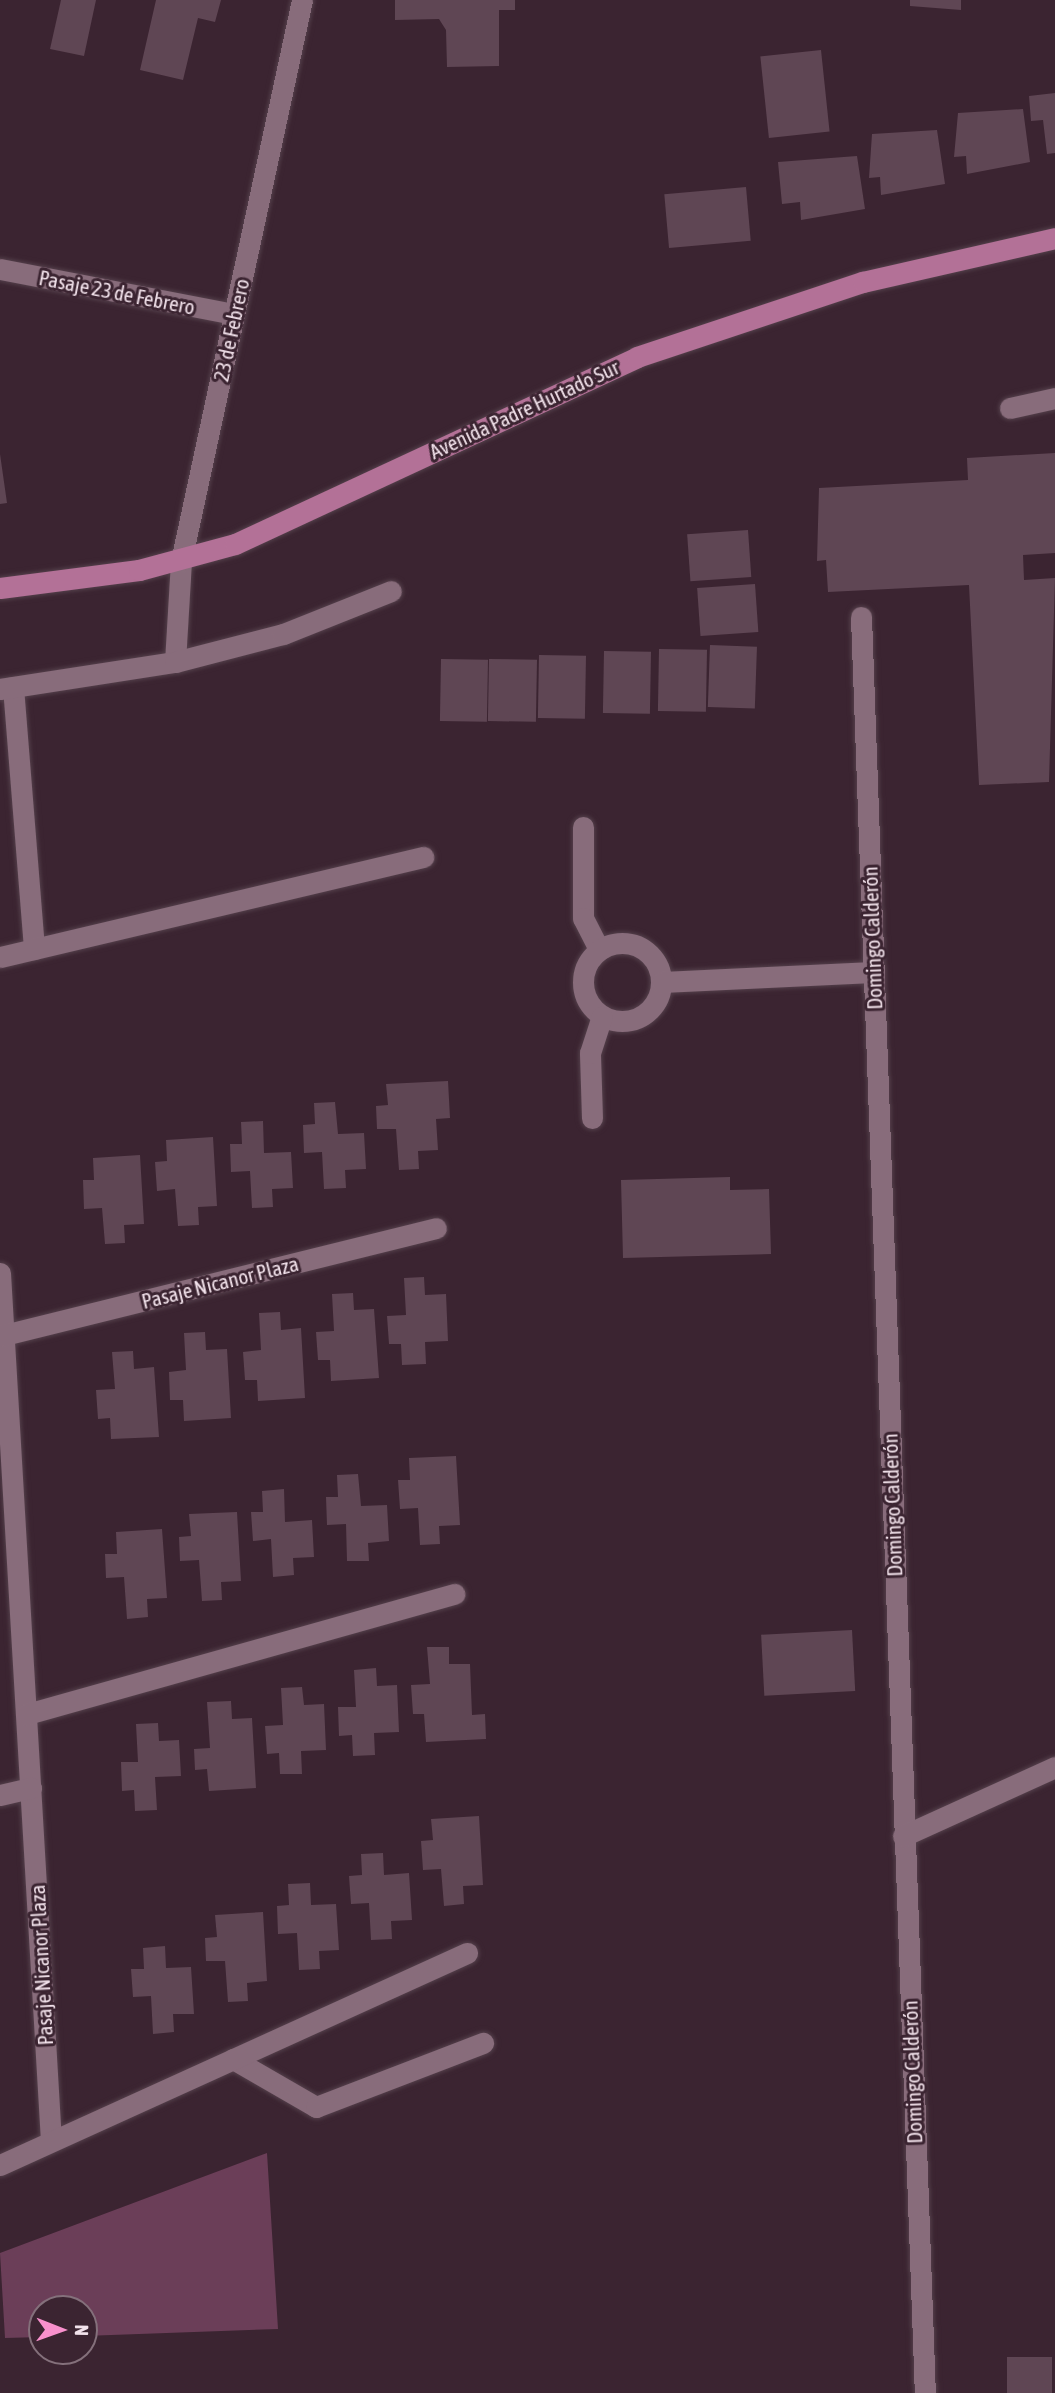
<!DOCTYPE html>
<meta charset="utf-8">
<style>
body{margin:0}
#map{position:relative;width:1055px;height:2393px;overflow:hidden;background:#3b2431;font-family:"Asap Condensed",sans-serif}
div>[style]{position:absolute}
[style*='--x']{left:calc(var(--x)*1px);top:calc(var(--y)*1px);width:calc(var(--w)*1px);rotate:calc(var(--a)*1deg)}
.green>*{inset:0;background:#6b3e58}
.building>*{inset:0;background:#5f4654;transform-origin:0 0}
.roads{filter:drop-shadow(0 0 2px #54404b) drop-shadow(0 0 2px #54404b)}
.minor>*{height:21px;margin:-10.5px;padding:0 10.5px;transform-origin:10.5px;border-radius:10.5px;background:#886c7b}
.minor>.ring{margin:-10.5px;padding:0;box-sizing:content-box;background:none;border:21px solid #886c7b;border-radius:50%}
.major>*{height:21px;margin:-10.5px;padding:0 10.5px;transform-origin:10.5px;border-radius:10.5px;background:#b37197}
span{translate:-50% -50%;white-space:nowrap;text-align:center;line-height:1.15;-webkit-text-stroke:6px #3b2431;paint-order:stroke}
.street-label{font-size:21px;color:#f2e2eb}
.north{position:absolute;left:28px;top:2295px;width:70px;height:70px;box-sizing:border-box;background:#3b2431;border:2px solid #84707b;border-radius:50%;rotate:91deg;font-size:19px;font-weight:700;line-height:28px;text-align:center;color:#f2e2eb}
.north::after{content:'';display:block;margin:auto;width:24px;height:32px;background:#f890cc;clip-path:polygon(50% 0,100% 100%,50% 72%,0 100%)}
</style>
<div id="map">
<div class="green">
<div style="clip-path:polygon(267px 2153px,278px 2329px,84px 2336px,84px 2309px,42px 2309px,42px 2337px,5px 2338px,0 2253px)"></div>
</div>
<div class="building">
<div style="clip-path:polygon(61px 0,96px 0,84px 56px,50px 49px)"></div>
<div style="clip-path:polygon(156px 0,221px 0,215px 22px,198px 18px,183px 80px,140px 70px)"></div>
<div style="clip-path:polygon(395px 0,515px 0,515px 10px,499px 10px,499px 66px,447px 67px,446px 30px,439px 19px,395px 20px)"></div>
<div style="clip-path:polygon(910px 0,961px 0,961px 10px,910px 6px)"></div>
<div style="left:821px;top:50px;width:82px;height:61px;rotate:84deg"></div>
<div style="clip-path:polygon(1055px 93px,1055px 153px,1047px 154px,1043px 120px,1031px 121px,1029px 96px)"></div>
<div style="clip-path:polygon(1023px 109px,1030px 162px,967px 174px,966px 156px,954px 157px,958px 113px)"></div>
<div style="clip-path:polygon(937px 130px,945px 184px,881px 195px,880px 177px,869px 178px,872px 134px)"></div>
<div style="clip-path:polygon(857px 156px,865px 209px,801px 220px,800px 202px,782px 204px,778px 162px)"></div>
<div style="left:746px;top:187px;width:54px;height:82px;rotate:85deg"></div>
<div style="clip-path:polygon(1055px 453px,1055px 553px,1023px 555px,1024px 580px,1055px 578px,1049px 782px,979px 785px,969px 585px,828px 592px,826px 560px,817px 561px,819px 488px,968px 480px,967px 458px)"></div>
<div style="clip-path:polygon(0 454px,7px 503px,0 504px)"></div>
<div style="left:748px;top:530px;width:47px;height:61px;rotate:86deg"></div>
<div style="left:755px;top:584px;width:48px;height:58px;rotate:86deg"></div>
<div style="left:710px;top:645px;width:47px;height:62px;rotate:2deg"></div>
<div style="left:659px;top:649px;width:48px;height:62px;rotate:1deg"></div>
<div style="left:604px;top:651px;width:47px;height:62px;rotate:1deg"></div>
<div style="left:539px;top:655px;width:47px;height:63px;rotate:1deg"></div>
<div style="left:441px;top:659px;width:47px;height:62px;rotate:1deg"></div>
<div style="left:489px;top:659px;width:48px;height:62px;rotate:1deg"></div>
<div style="clip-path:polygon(448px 1081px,450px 1118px,436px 1119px,438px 1150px,418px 1151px,419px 1169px,399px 1170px,396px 1129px,377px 1129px,376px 1106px,388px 1105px,386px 1084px)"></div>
<div style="clip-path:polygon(335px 1102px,338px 1134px,364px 1133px,366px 1169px,345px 1170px,346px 1188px,324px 1189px,322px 1152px,304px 1153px,303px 1125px,315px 1124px,314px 1103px)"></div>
<div style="clip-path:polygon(263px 1121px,264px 1153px,291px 1152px,293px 1188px,272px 1189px,273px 1207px,252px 1208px,250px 1171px,231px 1172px,230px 1144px,242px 1144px,241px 1122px)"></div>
<div style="clip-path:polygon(213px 1137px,217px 1206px,198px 1207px,199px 1225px,178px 1226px,175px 1189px,157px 1191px,155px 1162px,167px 1161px,166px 1140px)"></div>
<div style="clip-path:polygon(140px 1155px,144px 1224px,124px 1225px,125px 1243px,105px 1244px,102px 1208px,84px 1209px,83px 1180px,94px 1180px,93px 1158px)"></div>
<div style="clip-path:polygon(730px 1177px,730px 1190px,769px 1189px,771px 1254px,623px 1258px,621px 1180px)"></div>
<div style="clip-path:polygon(424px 1277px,425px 1295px,446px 1294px,448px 1341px,425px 1342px,426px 1364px,402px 1365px,401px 1344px,389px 1344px,387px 1316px,406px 1315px,404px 1278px)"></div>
<div style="clip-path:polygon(353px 1293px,354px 1310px,374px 1309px,379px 1378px,331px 1381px,330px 1360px,318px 1360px,316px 1332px,334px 1331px,332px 1294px)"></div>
<div style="clip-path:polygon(280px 1312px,281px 1330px,301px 1328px,305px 1398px,258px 1401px,257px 1380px,245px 1380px,243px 1352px,261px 1350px,259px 1313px)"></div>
<div style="clip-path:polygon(205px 1332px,206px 1350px,227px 1349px,231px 1418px,184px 1421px,183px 1400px,170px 1400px,169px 1372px,186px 1370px,184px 1333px)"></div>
<div style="clip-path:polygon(133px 1351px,134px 1369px,154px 1367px,159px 1437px,111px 1439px,110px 1418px,98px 1419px,96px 1390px,115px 1389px,112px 1352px)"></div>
<div style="clip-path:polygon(456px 1456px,460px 1525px,439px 1526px,440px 1544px,420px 1545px,418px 1508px,400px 1509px,398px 1480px,410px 1480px,409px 1458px)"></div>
<div style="clip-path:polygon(358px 1474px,361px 1506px,387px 1505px,389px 1541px,368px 1543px,369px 1561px,347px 1561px,346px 1524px,327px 1525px,326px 1497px,338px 1497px,337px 1475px)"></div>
<div style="clip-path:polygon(284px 1489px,285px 1522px,312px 1520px,314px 1557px,293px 1558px,294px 1575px,273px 1577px,271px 1539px,253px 1541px,251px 1512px,263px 1512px,262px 1491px)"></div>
<div style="clip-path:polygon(237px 1512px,241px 1581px,221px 1582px,222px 1600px,202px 1601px,199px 1560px,180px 1561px,179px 1537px,191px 1536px,189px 1514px)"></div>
<div style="clip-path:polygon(162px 1529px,167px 1598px,147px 1599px,148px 1617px,127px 1619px,124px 1577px,106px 1578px,105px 1554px,117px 1554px,116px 1532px)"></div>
<div style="left:852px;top:1630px;width:61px;height:91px;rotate:87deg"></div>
<div style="clip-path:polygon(427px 1647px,449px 1647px,449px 1664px,470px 1664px,472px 1715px,485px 1714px,486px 1739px,426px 1742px,424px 1714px,413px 1714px,411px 1685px,430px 1684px)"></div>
<div style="clip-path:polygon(376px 1668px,377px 1686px,397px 1685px,399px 1732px,374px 1733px,375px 1755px,353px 1756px,352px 1735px,339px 1736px,338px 1707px,356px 1707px,354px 1670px)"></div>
<div style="clip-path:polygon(302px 1687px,304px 1705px,324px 1704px,326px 1750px,301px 1751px,302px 1774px,280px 1774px,279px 1753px,267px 1754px,265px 1726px,283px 1725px,281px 1688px)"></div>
<div style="clip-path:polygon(231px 1701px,232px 1719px,252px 1718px,256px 1788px,209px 1791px,207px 1769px,195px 1770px,194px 1749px,210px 1748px,207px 1702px)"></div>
<div style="clip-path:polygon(158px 1723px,159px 1741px,179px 1740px,181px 1776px,155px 1777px,157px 1810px,135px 1811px,134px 1790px,122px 1791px,121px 1762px,138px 1762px,136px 1724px)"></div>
<div style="clip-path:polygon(479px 1816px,483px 1885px,463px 1886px,464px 1904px,444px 1906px,441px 1869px,423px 1870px,421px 1841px,433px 1840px,431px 1819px)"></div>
<div style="clip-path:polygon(383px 1853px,384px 1875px,409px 1873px,412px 1920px,391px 1921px,392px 1939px,371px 1940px,369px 1903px,351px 1904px,349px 1876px,362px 1875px,361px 1854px)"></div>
<div style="clip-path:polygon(310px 1883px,311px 1905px,336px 1904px,339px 1950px,319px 1951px,320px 1969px,299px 1970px,297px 1933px,278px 1934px,277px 1906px,289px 1905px,288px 1884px)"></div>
<div style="clip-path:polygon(263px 1912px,267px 1981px,247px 1983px,248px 2001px,228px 2002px,225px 1961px,206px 1961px,205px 1938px,217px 1937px,215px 1915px)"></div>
<div style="clip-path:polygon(165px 1946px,166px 1968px,191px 1967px,194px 2014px,173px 2014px,174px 2032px,153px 2034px,151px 1996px,133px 1997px,131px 1969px,144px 1969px,143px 1948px)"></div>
<div style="left:1007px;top:2357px;width:45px;height:36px"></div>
</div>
<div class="roads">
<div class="minor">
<div style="--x:0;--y:269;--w:238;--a:10.9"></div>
<div style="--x:1010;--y:408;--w:46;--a:-12.5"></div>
<div style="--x:861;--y:617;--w:1777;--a:87.94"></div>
<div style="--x:175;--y:662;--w:101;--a:-86.6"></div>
<div style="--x:181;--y:561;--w:574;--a:-77.83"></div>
<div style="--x:13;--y:687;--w:263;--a:85.4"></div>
<div style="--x:0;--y:689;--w:177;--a:-8.8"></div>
<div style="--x:175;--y:662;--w:112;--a:-14.5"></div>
<div style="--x:283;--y:634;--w:116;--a:-21.7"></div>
<div style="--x:583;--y:827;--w:91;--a:90"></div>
<div style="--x:583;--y:918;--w:36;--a:63"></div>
<div class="ring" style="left:583px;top:943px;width:57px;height:57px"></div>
<div style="--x:0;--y:957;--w:435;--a:-13.3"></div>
<div style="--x:662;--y:982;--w:211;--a:-2.7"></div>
<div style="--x:592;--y:1118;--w:65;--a:-91.8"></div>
<div style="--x:590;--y:1053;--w:38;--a:-72"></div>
<div style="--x:0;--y:1273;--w:869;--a:86.64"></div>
<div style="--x:0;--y:1336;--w:449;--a:-13.9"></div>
<div style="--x:27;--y:1714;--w:444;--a:-15.7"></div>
<div style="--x:0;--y:1795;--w:32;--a:-13"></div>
<div style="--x:903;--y:1836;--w:167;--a:-24.4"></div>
<div style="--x:233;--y:2059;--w:96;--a:30"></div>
<div style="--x:316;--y:2107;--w:179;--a:-21"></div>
<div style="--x:0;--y:2165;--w:513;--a:-24.42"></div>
</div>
<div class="major">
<div style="--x:0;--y:588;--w:140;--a:-7.4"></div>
<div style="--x:139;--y:570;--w:99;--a:-15.2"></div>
<div style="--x:235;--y:544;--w:443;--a:-24.9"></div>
<div style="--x:637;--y:357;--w:238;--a:-18.4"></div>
<div style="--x:863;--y:282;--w:197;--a:-12.9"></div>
</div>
</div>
<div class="street-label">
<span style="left:117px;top:292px;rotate:11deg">Pasaje 23 de Febrero</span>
<span style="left:231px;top:330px;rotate:-78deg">23 de Febrero</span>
<span style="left:524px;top:409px;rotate:-25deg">Avenida Padre Hurtado Sur</span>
<span style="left:872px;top:938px;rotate:-92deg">Domingo Calderón</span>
<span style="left:220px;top:1282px;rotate:-14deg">Pasaje Nicanor Plaza</span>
<span style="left:892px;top:1505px;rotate:-92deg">Domingo Calderón</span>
<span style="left:41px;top:1965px;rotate:-93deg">Pasaje Nicanor Plaza</span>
<span style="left:912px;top:2072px;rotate:-92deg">Domingo Calderón</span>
</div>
<div class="north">N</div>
</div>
